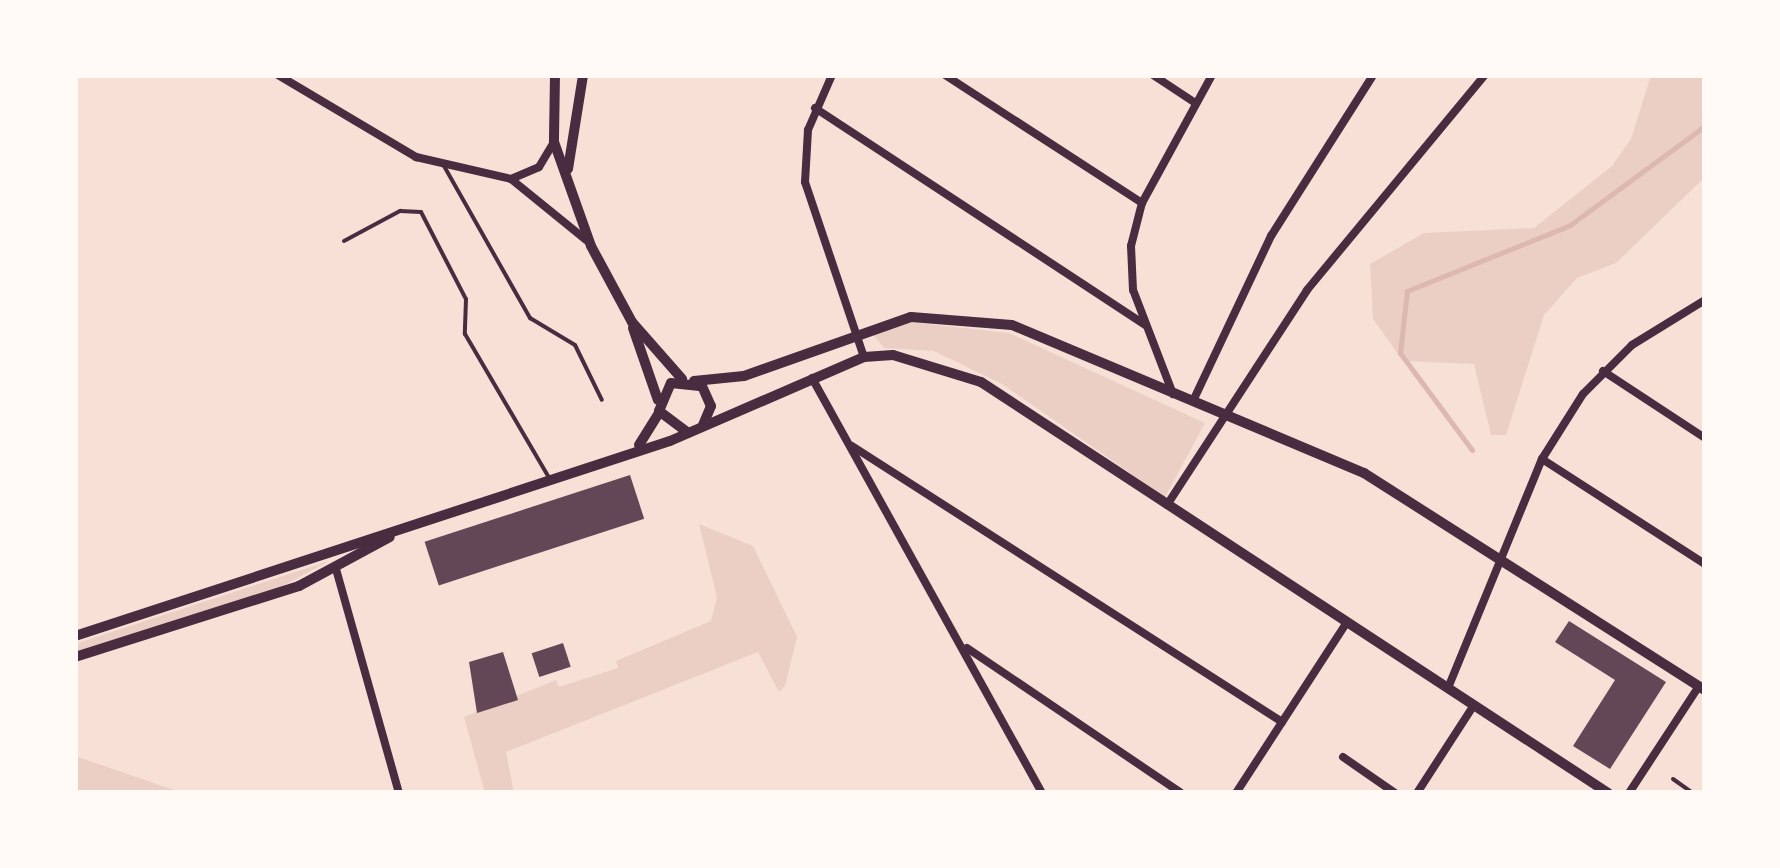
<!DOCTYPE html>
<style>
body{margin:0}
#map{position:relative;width:1780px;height:868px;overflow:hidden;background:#f7e1d7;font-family:Georgia,serif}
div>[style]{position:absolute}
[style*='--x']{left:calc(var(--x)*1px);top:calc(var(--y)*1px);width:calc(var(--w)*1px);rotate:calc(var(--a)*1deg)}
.green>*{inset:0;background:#ebcfc5}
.stream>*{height:5px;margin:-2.5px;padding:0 2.5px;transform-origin:2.5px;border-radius:2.5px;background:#dcb8b0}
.building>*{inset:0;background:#644757;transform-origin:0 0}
.service>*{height:4px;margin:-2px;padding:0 2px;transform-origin:2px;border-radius:2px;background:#4a2c40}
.minor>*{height:8px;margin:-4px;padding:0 4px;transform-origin:4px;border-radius:4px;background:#4a2c40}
.tertiary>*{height:10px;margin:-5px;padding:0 5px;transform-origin:5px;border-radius:5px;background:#4a2c40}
span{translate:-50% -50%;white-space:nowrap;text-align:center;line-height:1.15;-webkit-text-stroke:10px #fffaf5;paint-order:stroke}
.frame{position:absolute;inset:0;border:78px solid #fffaf5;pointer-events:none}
</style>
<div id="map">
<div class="green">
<div style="clip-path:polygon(1651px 75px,1705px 75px,1705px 177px,1616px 263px,1577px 278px,1544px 315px,1506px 435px,1491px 435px,1474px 364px,1403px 361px,1373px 319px,1370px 264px,1424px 233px,1534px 228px,1612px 166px,1631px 139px)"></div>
<div style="clip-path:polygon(910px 322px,1009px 333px,1205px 423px,1165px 497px,1002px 384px,934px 351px,884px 348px,870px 331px)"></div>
<div style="clip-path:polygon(699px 524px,753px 546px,797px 637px,785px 686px,779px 692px,758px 652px,506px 752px,514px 793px,485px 793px,464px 717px,556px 680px,559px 687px,618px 668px,616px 661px,711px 621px,717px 597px)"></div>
<div style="clip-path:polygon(329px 561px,279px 588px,75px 652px,75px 644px)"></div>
<div style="clip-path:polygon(75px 756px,183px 793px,75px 793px)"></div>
</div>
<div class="stream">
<div style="--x:1472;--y:450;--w:121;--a:-126.6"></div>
<div style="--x:1400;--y:353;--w:62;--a:-83.6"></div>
<div style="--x:1407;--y:291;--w:176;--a:-22"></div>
<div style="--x:1570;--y:225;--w:167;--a:-36.3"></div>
</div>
<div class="building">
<div style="left:630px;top:475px;width:46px;height:216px;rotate:72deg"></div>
<div style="clip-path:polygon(1569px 621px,1666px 682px,1610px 769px,1573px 746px,1615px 680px,1555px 642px)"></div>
<div style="left:563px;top:643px;width:25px;height:33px;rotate:72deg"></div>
<div style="clip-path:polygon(503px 652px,518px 700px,477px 713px,469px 662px)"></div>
</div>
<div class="service">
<div style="--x:444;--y:166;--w:175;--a:60.5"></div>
<div style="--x:530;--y:318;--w:52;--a:31"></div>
<div style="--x:575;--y:345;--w:61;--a:63.9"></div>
<div style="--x:344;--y:241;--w:64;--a:-28.2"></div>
<div style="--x:400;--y:211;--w:21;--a:3"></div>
<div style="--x:421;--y:212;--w:98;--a:62.7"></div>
<div style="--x:466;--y:299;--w:35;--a:92"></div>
<div style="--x:465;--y:334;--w:164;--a:59.7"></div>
<div style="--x:1673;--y:779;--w:24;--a:35"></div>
</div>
<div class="minor">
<div style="--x:278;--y:75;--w:161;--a:30.7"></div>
<div style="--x:416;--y:157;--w:98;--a:13"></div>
<div style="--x:511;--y:179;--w:97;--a:39.1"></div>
<div style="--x:832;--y:75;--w:60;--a:113.6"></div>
<div style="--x:808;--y:130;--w:52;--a:93.3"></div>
<div style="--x:805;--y:182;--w:185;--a:71.4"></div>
<div style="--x:945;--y:75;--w:235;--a:33"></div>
<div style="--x:1153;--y:75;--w:49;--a:33.4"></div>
<div style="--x:815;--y:108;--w:394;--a:33.3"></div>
<div style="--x:511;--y:179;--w:30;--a:-23"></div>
<div style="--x:539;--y:167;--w:29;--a:-59"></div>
<div style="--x:1603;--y:371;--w:122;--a:33.3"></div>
<div style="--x:812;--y:378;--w:474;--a:61"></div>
<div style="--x:1173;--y:394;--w:111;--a:-111"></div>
<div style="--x:1133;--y:290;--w:44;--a:-92.6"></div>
<div style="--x:1131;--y:246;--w:44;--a:-75.7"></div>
<div style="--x:1142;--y:203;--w:146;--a:-61.3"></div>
<div style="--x:1193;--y:401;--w:183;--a:-64.7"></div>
<div style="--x:1271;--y:236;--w:191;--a:-57.6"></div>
<div style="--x:852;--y:446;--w:511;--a:32.69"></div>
<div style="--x:1542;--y:459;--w:194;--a:32.8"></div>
<div style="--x:1167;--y:505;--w:257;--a:-56.9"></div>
<div style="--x:1307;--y:290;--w:279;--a:-50.4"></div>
<div style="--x:336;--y:569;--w:233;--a:74.3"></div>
<div style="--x:967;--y:648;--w:258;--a:34.1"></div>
<div style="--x:1448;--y:688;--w:248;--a:-67.7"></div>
<div style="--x:1542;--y:459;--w:77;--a:-57.8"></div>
<div style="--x:1583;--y:394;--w:69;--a:-45"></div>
<div style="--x:1632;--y:345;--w:86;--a:-31.7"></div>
<div style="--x:1343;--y:757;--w:63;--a:34.7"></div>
<div style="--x:1236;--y:793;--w:204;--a:-57"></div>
<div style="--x:1417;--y:793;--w:105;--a:-57.1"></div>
<div style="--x:1629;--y:793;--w:128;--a:-56.8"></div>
</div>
<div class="tertiary">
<div style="--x:555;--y:75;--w:67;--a:90.9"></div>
<div style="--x:554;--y:142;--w:110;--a:70.4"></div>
<div style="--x:591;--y:246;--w:86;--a:61.7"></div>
<div style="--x:632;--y:322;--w:76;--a:48.7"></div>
<div style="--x:568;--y:169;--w:95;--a:-80.9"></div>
<div style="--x:633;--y:328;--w:76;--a:70.9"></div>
<div style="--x:694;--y:381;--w:50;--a:-5.7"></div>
<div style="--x:744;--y:376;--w:177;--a:-19.5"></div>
<div style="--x:911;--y:317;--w:101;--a:4.5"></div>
<div style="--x:1012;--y:325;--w:382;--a:22.8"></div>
<div style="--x:1364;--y:473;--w:404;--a:32.5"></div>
<div style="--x:687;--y:432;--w:35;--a:-143"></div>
<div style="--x:659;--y:411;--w:30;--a:-67"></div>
<div style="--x:671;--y:383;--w:31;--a:6"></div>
<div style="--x:702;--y:386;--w:22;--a:66"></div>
<div style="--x:711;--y:406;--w:21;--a:113"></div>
<div style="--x:639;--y:445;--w:36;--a:-58"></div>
<div style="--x:75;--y:636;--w:626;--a:-18.15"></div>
<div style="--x:670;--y:441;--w:211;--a:-23.4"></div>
<div style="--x:864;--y:357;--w:29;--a:-4"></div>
<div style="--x:893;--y:355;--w:92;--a:17.1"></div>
<div style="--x:981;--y:382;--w:750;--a:33.24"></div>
<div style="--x:75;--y:657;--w:235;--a:-17.6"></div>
<div style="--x:299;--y:586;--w:103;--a:-28.3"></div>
</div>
<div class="frame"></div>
</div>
